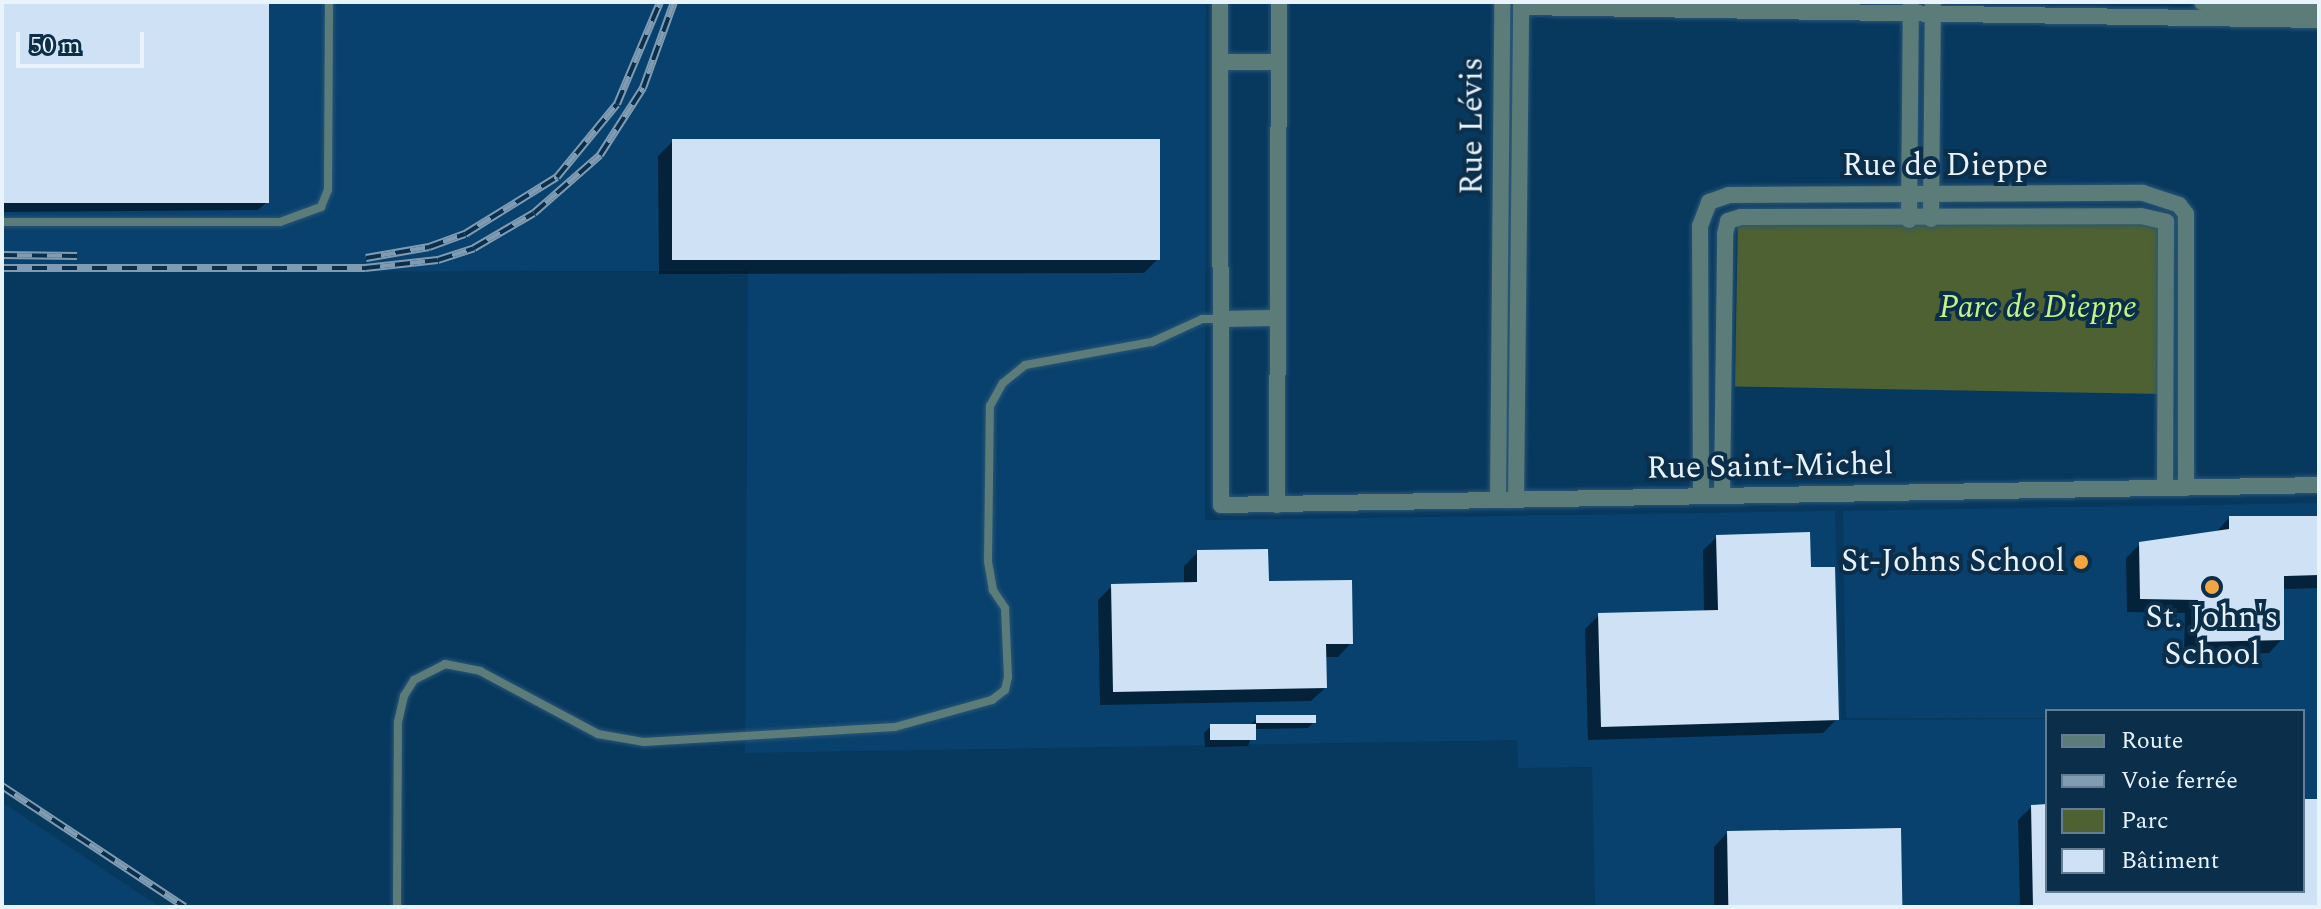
<!DOCTYPE html>
<meta charset="utf-8">
<style>
body{margin:0}
#map{position:relative;width:2321px;height:909px;overflow:hidden;background:#07385e;font-family:Spectral,serif}
div>[style]{position:absolute}
[style*='--x']{left:calc(var(--x)*1px);top:calc(var(--y)*1px);width:calc(var(--w)*1px);rotate:calc(var(--a)*1deg)}
.built>*{inset:0;background:#08416d}
.green>*{inset:0;background:#4e6133;transform-origin:0 0}
.shadow>*{inset:0;background:#0007}
.building>*{inset:0;background:#cfe2f5;transform-origin:0 0}
.roads{filter:drop-shadow(0 0 2px #2b5677) drop-shadow(0 0 2px #2b5677)}
.lane>*{height:8px;margin:-4px;padding:0 4px;transform-origin:4px;border-radius:4px;background:#5b7c78}
.street>*{height:16px;margin:-8px;padding:0 8px;transform-origin:8px;border-radius:8px;background:#5b7c78}
.rail>*{height:8px;margin-top:-4px;transform-origin:0;background:repeating-linear-gradient(90deg,#0b2e4b 0 15px,#809cb3 0 30px);box-sizing:border-box;border-block:2px solid #809cb3}
.dots>*{width:22px;height:22px;translate:-50% -50%;box-sizing:border-box;border:4px solid #0b2e4b;border-radius:50%}
span{translate:-50% -50%;white-space:nowrap;text-align:center;line-height:1.15;-webkit-text-stroke:8px #0b2e4b;paint-order:stroke}
.street-label{font-size:32px;color:#e9f3fc}
.park-label{font-size:32px;color:#c5f387;font-style:italic}
.poi-label{font-size:32px;color:#e9f3fc}
.right{translate:-100% -50%;text-align:right}
.frame{position:absolute;inset:0;border:4px solid #e9f3fc;pointer-events:none}
.legend{position:absolute;left:2045px;top:709px;width:260px;height:184px;box-sizing:border-box;background:#0b2e4b;border:2px solid #647d92;margin:0;padding:10px 14px;list-style:none;font-size:24px;color:#e9f3fc}
.legend li{display:flex;align-items:center;gap:16px;height:40px}
.legend b{width:40px;border:2px solid #647d92}
.scale{position:absolute;left:16px;top:32px;width:128px;height:36px;box-sizing:border-box;border:4px solid #e9f3fc;border-top:0;padding-left:10px;font-size:24px;line-height:28px;white-space:nowrap;color:#e9f3fc;-webkit-text-stroke:6px #0b2e4b;paint-order:stroke}
</style>
<div id="map">
<div class="built">
<div style="clip-path:polygon(2px 2px,1206px 2px,1205px 520px,1835px 511px,1841px 720px,2047px 719px,2047px 891px,2303px 891px,2303px 711px,2047px 711px,2047px 718px,1846px 718px,1843px 511px,2319px 503px,2319px 907px,1595px 907px,1592px 767px,1518px 768px,1517px 740px,745px 753px,748px 271px,2px 272px)"></div>
<div style="clip-path:polygon(2px 802px,160px 907px,2px 907px)"></div>
</div>
<div class="green">
<div style="left:2167px;top:218px;width:176px;height:429px;rotate:91deg"></div>
</div>
<div class="shadow">
<div style="clip-path:polygon(2px 2px,267px 2px,269px 200px,258px 210px,2px 212px)"></div>
<div style="clip-path:polygon(672px 142px,1158px 259px,1144px 273px,659px 274px,658px 156px)"></div>
<div style="clip-path:polygon(2229px 518px,2319px 518px,2319px 588px,2282px 589px,2282px 639px,2269px 653px,2184px 655px,2185px 613px,2127px 612px,2126px 558px,2140px 544px,2216px 532px)"></div>
<div style="clip-path:polygon(1717px 537px,1809px 569px,1837px 719px,1823px 733px,1588px 740px,1585px 629px,1599px 615px,1704px 612px,1703px 550px)"></div>
<div style="clip-path:polygon(1198px 552px,1267px 583px,1351px 643px,1338px 657px,1324px 657px,1325px 688px,1311px 701px,1100px 705px,1098px 600px,1112px 586px,1184px 585px,1184px 566px)"></div>
<div style="clip-path:polygon(1257px 718px,1314px 722px,1308px 728px,1254px 729px,1248px 746px,1205px 747px,1204px 733px,1211px 726px,1249px 726px)"></div>
<div style="clip-path:polygon(2303px 801px,2319px 801px,2319px 907px,2020px 907px,2018px 820px,2032px 806px,2047px 806px,2047px 891px,2303px 891px)"></div>
<div style="clip-path:polygon(1727px 833px,1900px 907px,1714px 907px,1714px 847px)"></div>
</div>
<div class="building">
<div style="left:2px;top:2px;width:267px;height:201px"></div>
<div style="left:1160px;top:139px;width:121px;height:488px;rotate:90deg"></div>
<div style="clip-path:polygon(2229px 516px,2319px 516px,2319px 575px,2284px 576px,2284px 640px,2197px 642px,2198px 600px,2140px 599px,2139px 542px,2229px 529px)"></div>
<div style="clip-path:polygon(1810px 532px,1811px 567px,1835px 567px,1839px 720px,1601px 727px,1598px 613px,1718px 610px,1716px 535px)"></div>
<div style="clip-path:polygon(1268px 549px,1269px 581px,1352px 580px,1353px 644px,1326px 644px,1327px 688px,1113px 692px,1111px 584px,1197px 582px,1197px 550px)"></div>
<div style="left:1316px;top:715px;width:8px;height:60px;rotate:90deg"></div>
<div style="left:1256px;top:724px;width:16px;height:46px;rotate:90deg"></div>
<div style="clip-path:polygon(2303px 799px,2319px 799px,2319px 907px,2033px 907px,2031px 805px,2047px 804px,2047px 891px,2303px 891px)"></div>
<div style="left:1901px;top:828px;width:79px;height:174px;rotate:89deg"></div>
</div>
<div class="roads">
<div class="lane">
<div style="--x:2;--y:222;--w:278;--a:0"></div>
<div style="--x:280;--y:222;--w:44;--a:-20.1"></div>
<div style="--x:321;--y:207;--w:18;--a:-68"></div>
<div style="--x:328;--y:190;--w:188;--a:-89.7"></div>
<div style="--x:397;--y:907;--w:185;--a:-89.7"></div>
<div style="--x:398;--y:722;--w:27;--a:-77"></div>
<div style="--x:404;--y:696;--w:19;--a:-58"></div>
<div style="--x:414;--y:680;--w:35;--a:-27"></div>
<div style="--x:445;--y:664;--w:36;--a:11"></div>
<div style="--x:480;--y:671;--w:134;--a:28.1"></div>
<div style="--x:598;--y:734;--w:47;--a:9.9"></div>
<div style="--x:644;--y:742;--w:251;--a:-3.4"></div>
<div style="--x:895;--y:727;--w:101;--a:-15.6"></div>
<div style="--x:992;--y:700;--w:16;--a:-38"></div>
<div style="--x:1005;--y:690;--w:13;--a:-77"></div>
<div style="--x:1008;--y:677;--w:69;--a:-92.5"></div>
<div style="--x:1005;--y:608;--w:22;--a:-124"></div>
<div style="--x:993;--y:590;--w:29;--a:-100"></div>
<div style="--x:988;--y:561;--w:155;--a:-89.3"></div>
<div style="--x:990;--y:406;--w:26;--a:-61"></div>
<div style="--x:1003;--y:383;--w:28;--a:-39"></div>
<div style="--x:1025;--y:365;--w:129;--a:-10.3"></div>
<div style="--x:1152;--y:342;--w:55;--a:-24.7"></div>
<div style="--x:1202;--y:319;--w:18;--a:0"></div>
</div>
<div class="street">
<div style="--x:1220;--y:2;--w:503;--a:89.89"></div>
<div style="--x:1221;--y:505;--w:1098;--a:-1.04"></div>
<div style="--x:2202;--y:2;--w:117;--a:2"></div>
<div style="--x:1220;--y:62;--w:59;--a:0"></div>
<div style="--x:1931;--y:219;--w:217;--a:-89.5"></div>
<div style="--x:1909;--y:220;--w:216;--a:-89.5"></div>
<div style="--x:1220;--y:319;--w:54;--a:-1.1"></div>
<div style="--x:1701;--y:496;--w:270;--a:-90.2"></div>
<div style="--x:1700;--y:226;--w:26;--a:-69"></div>
<div style="--x:1709;--y:202;--w:21;--a:-19"></div>
<div style="--x:1729;--y:195;--w:414;--a:-0.3"></div>
<div style="--x:2143;--y:193;--w:38;--a:18"></div>
<div style="--x:2179;--y:205;--w:11;--a:52"></div>
<div style="--x:2186;--y:214;--w:274;--a:90"></div>
<div style="--x:1722;--y:496;--w:262;--a:-89.3"></div>
<div style="--x:1725;--y:234;--w:13;--a:-77"></div>
<div style="--x:1728;--y:221;--w:14;--a:-17"></div>
<div style="--x:1741;--y:217;--w:400;--a:-0.1"></div>
<div style="--x:2141;--y:216;--w:26;--a:13"></div>
<div style="--x:2166;--y:222;--w:266;--a:90.2"></div>
<div style="--x:1498;--y:500;--w:498;--a:-89.5"></div>
<div style="--x:1516;--y:500;--w:493;--a:-89.4"></div>
<div style="--x:1521;--y:7;--w:798;--a:0.93"></div>
<div style="--x:1277;--y:505;--w:503;--a:-89.77"></div>
</div>
</div>
<div class="rail">
<div style="--x:2;--y:255;--w:75;--a:0.8"></div>
<div style="--x:366;--y:258;--w:64;--a:-9.9"></div>
<div style="--x:429;--y:247;--w:38;--a:-20"></div>
<div style="--x:465;--y:234;--w:108;--a:-31.8"></div>
<div style="--x:557;--y:177;--w:94;--a:-50.6"></div>
<div style="--x:617;--y:104;--w:111;--a:-67.1"></div>
<div style="--x:2;--y:268;--w:363;--a:0"></div>
<div style="--x:365;--y:268;--w:73;--a:-6.3"></div>
<div style="--x:438;--y:260;--w:38;--a:-18"></div>
<div style="--x:474;--y:248;--w:69;--a:-30.3"></div>
<div style="--x:534;--y:213;--w:88;--a:-41.3"></div>
<div style="--x:600;--y:155;--w:80;--a:-57.3"></div>
<div style="--x:643;--y:88;--w:91;--a:-70.2"></div>
<div style="--x:2;--y:786;--w:219;--a:33.5"></div>
</div>
<div class="dots">
<div style="left:2081px;top:562px;background:#f3a443"></div>
<div style="left:2212px;top:587px;background:#f3a443"></div>
</div>
<div class="street-label">
<span style="left:1473px;top:126px;rotate:-90deg">Rue Lévis</span>
<span style="left:1945px;top:166px">Rue de Dieppe</span>
<span style="left:1770px;top:467px;rotate:-1deg">Rue Saint-Michel</span>
</div>
<div class="park-label">
<span style="left:2038px;top:308px">Parc de Dieppe</span>
</div>
<div class="poi-label">
<span class="right" style="left:2065px;top:562px">St-Johns School</span>
<span style="left:2212px;top:637px">St. John's<br>School</span>
</div>
<div class="frame"></div>
<ul class="legend">
<li><b style="height:10px;background:#5b7c78"></b>Route</li>
<li><b style="height:10px;background:#809cb3"></b>Voie ferrée</li>
<li><b style="height:22px;background:#4e6133"></b>Parc</li>
<li><b style="height:22px;background:#cfe2f5"></b>Bâtiment</li>
</ul>
<div class="scale">50 m</div>
</div>
